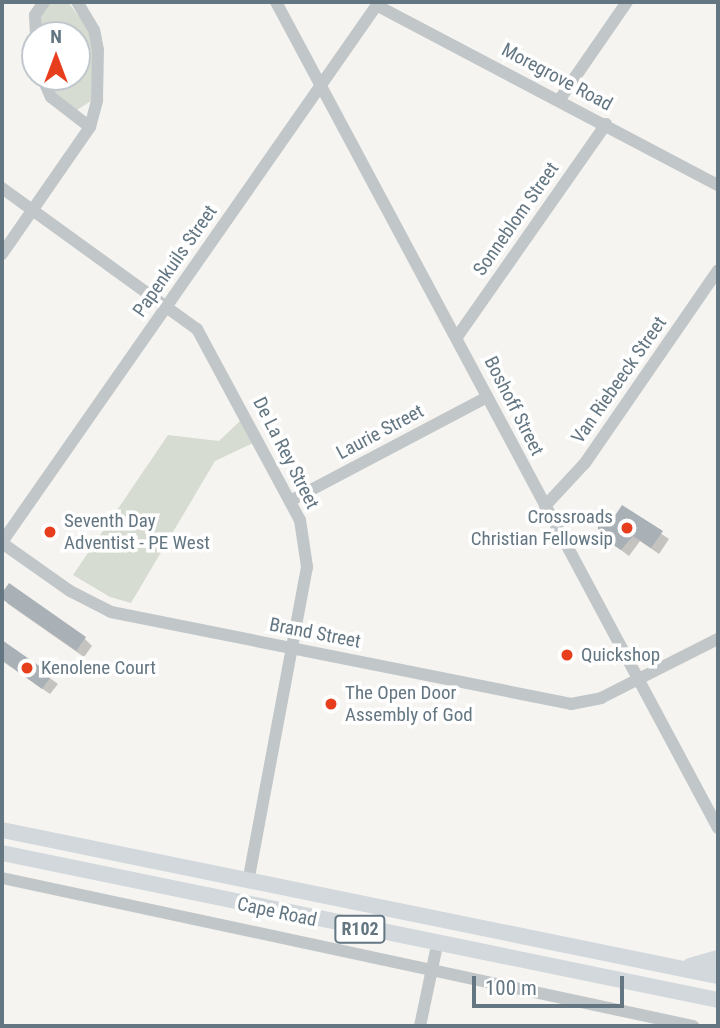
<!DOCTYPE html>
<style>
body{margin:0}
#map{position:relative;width:720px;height:1028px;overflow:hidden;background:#f5f4f0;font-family:"Roboto Condensed",sans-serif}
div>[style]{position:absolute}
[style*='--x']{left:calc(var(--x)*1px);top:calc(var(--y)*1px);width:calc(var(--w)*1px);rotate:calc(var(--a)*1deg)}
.green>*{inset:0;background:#d6dcd1}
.shadow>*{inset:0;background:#0003}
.building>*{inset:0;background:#a9b1b6;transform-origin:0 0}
.minor>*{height:12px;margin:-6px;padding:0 6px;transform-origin:6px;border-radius:6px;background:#c1c6c8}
.major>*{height:16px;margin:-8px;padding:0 8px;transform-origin:8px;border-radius:8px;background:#d3d8dc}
.dots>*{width:19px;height:19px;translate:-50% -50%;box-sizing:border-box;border:4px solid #fff;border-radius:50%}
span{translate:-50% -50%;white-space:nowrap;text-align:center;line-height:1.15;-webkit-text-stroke:7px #fff;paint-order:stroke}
.shield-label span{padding:2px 5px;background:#fff;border:2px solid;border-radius:5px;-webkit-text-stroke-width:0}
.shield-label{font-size:18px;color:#637682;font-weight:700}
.street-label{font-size:19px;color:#637682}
.poi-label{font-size:19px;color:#637682}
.right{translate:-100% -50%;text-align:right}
.left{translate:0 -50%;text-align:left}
.frame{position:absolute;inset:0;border:4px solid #637682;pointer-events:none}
.north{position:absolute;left:21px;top:21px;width:70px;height:70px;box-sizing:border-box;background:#fff;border:2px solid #c1c8cd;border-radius:50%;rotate:0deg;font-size:19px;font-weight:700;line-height:28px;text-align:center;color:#637682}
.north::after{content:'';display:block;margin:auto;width:24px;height:32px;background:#e73f1e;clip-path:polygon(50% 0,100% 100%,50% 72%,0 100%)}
.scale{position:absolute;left:472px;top:976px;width:152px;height:32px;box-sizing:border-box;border:4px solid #637682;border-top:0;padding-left:9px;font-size:21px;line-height:24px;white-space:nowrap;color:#637682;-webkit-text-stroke:5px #fff;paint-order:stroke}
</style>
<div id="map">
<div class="green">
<div style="clip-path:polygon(50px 2px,68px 2px,88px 29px,93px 51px,91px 101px,77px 110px,50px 92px,46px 77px,77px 77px,77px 35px,40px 35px,41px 9px)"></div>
<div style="clip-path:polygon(241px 420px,253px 443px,215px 461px,131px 603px,110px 597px,73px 575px,168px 435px,219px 441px)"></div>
</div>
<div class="shadow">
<div style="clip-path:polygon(622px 507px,669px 539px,659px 554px,640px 541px,629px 556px,599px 534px,599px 522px,613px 522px)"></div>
<div style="clip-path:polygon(10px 586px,85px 639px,92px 646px,84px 657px,8px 604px,2px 597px)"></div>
<div style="clip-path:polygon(2px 643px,58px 684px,50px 694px,2px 661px)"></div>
</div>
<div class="building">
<div style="clip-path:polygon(622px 505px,663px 531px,651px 548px,633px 536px,621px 550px,598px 535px,598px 520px,612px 520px)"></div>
<div style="left:9px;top:583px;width:94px;height:17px;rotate:35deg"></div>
<div style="clip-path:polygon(2px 640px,52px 675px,42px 689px,2px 660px)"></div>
</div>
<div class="minor">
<div style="--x:276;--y:2;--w:937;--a:61.85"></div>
<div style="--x:376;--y:5;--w:386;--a:27.8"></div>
<div style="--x:36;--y:35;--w:20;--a:-93"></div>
<div style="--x:35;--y:15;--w:16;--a:-55"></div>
<div style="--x:42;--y:77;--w:22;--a:66"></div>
<div style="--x:51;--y:97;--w:49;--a:37.6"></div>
<div style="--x:560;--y:99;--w:118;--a:-55.4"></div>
<div style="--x:2;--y:188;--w:241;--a:35.9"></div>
<div style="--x:197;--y:329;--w:217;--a:61.7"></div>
<div style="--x:300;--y:520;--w:48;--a:81.5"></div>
<div style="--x:307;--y:567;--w:319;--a:100.6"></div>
<div style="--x:2;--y:254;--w:155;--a:-55.3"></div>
<div style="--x:90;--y:127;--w:28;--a:-75"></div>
<div style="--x:97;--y:100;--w:50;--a:-88.9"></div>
<div style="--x:98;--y:50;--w:20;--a:-101"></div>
<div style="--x:94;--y:30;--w:33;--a:-121"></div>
<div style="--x:457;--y:337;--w:260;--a:-55"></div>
<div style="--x:290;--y:501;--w:223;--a:-27.8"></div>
<div style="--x:545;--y:506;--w:59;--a:-47.1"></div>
<div style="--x:585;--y:463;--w:234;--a:-55.4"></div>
<div style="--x:2;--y:542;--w:659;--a:-55.08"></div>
<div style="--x:2;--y:543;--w:83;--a:35.2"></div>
<div style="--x:70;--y:591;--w:46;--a:27.1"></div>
<div style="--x:111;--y:612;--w:469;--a:11.3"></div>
<div style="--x:571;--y:704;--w:31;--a:-11"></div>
<div style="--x:601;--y:698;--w:131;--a:-26.8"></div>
<div style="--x:2;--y:878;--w:707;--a:12.09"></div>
<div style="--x:420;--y:1026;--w:83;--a:-78.1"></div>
</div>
<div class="major">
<div style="--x:2;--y:830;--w:731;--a:11.53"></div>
<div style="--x:2;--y:853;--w:731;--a:11.6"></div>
<div style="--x:690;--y:966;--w:29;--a:-16"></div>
</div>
<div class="dots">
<div style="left:627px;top:528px;background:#e73f1e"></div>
<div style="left:50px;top:532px;background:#e73f1e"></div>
<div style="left:567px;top:655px;background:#e73f1e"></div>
<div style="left:27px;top:668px;background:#e73f1e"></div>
<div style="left:331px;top:704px;background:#e73f1e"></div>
</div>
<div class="shield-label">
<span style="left:360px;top:929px">R102</span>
</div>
<div class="street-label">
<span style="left:557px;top:77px;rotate:28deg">Moregrove Road</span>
<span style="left:516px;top:219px;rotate:-55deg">Sonneblom Street</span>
<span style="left:175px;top:261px;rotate:-55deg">Papenkuils Street</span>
<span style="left:619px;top:380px;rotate:-55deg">Van Riebeeck Street</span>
<span style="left:514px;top:406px;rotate:63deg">Boshoff Street</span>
<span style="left:380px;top:432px;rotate:-28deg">Laurie Street</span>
<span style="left:286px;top:453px;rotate:63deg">De La Rey Street</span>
<span style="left:315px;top:633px;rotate:11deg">Brand Street</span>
<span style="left:277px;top:912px;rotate:12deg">Cape Road</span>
</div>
<div class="poi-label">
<span class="right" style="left:613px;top:528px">Crossroads<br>Christian Fellowsip</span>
<span class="left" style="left:64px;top:532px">Seventh Day<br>Adventist - PE West</span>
<span class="left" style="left:581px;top:655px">Quickshop</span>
<span class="left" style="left:41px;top:668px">Kenolene Court</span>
<span class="left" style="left:345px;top:704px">The Open Door<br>Assembly of God</span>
</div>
<div class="frame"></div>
<div class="north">N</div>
<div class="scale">100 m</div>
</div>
